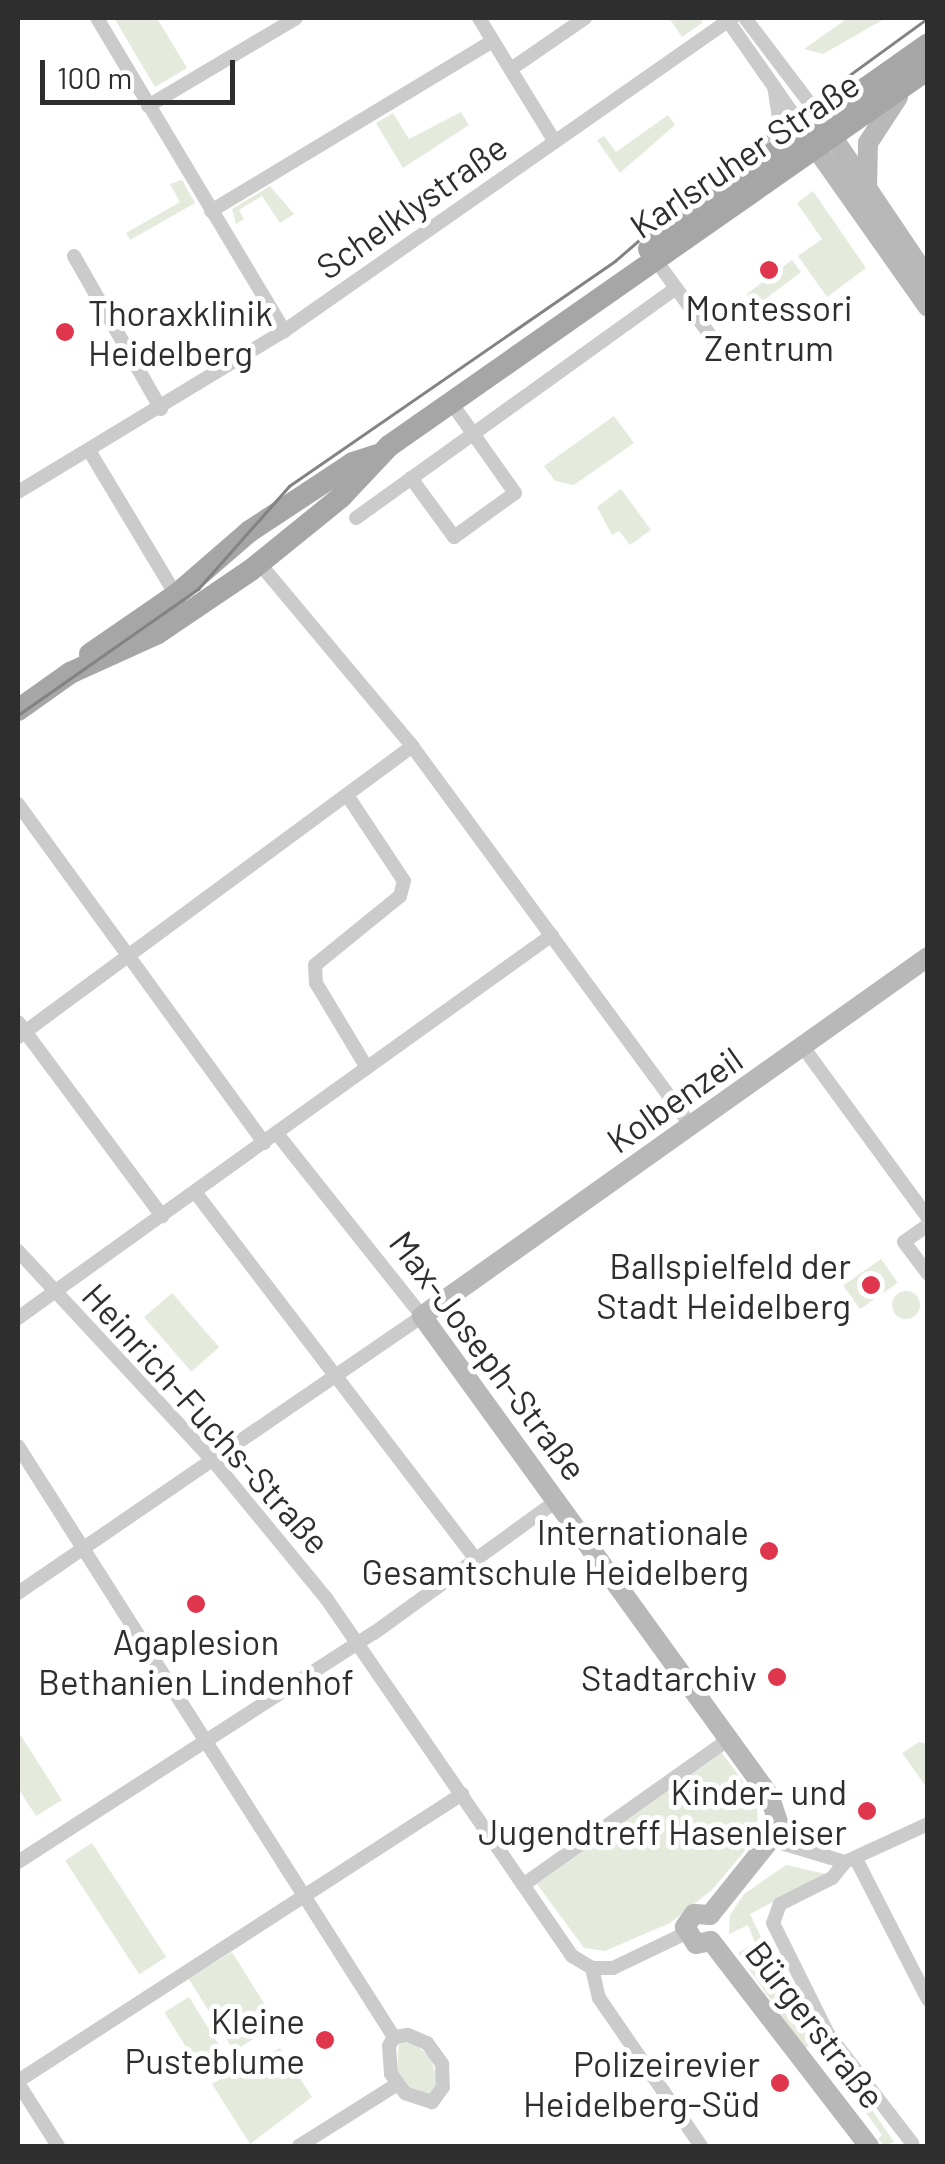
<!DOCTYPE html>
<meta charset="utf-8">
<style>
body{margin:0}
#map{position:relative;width:945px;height:2164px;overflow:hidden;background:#fff;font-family:Barlow,sans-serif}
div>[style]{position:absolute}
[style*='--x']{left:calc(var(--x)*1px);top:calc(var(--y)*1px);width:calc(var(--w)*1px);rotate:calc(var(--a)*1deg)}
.green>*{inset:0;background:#e5ebdc;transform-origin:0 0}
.round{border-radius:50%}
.street>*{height:14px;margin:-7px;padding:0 7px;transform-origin:7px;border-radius:7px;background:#cbcbcb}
.secondary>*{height:20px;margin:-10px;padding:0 10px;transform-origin:10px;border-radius:10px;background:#b8b8b8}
.primary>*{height:22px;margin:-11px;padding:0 11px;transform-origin:11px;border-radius:11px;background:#a6a6a6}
.tram>*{height:2.5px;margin:-1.25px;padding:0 1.25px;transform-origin:1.25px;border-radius:1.25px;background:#838383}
.dots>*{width:28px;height:28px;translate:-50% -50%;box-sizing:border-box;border:5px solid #fff;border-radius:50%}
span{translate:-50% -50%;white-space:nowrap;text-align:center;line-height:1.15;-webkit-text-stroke:10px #fff;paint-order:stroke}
.street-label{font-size:35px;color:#2e2e2e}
.poi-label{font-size:35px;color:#2e2e2e}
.left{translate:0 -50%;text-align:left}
.right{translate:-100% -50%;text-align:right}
.frame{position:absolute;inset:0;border:20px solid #2e2e2e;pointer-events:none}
.scale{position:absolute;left:40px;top:60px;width:195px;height:45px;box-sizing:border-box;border:5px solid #2e2e2e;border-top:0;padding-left:12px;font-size:30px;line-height:35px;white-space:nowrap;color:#2e2e2e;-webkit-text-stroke:8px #fff;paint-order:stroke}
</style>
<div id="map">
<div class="green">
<div style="clip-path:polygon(114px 18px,157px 18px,187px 68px,155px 87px)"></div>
<div style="clip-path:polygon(669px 18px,702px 18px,702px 23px,682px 37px)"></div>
<div style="clip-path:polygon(848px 18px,886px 18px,823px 54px,804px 49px)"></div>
<div style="clip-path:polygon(461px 112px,469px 125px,403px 168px,376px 123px,393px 113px,409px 139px)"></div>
<div style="clip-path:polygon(668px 115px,675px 125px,620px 173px,597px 140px,604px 136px,616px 152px)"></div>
<div style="clip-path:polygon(182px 180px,195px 203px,130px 240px,126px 233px,180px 202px,170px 184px)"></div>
<div style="clip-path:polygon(270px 186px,294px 214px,280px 223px,262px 196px,239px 210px,244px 219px,236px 224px,232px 209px)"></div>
<div style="clip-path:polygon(813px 191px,866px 268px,827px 297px,798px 256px,822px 239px,797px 203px)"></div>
<div style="left:792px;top:260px;width:15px;height:57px;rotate:53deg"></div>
<div style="left:741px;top:297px;width:14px;height:30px;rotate:56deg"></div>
<div style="clip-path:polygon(614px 416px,634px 443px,574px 485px,555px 481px,544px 466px)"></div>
<div style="clip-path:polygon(621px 489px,651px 530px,630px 545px,619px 531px,612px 535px,597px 507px)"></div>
<div style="left:881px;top:1259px;width:29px;height:46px;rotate:55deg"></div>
<div class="round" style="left:892px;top:1291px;width:28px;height:28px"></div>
<div style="left:172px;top:1293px;width:72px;height:37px;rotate:49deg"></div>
<div style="clip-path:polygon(18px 1731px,62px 1800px,36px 1816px,18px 1788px)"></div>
<div style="clip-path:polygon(919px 1742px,927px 1744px,927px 1788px,902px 1753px)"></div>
<div style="clip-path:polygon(722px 1753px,757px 1800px,758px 1835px,712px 1890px,670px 1923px,605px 1951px,584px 1948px,537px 1884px)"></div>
<div style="left:92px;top:1843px;width:136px;height:32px;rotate:57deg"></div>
<div style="clip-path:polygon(786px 1865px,826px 1874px,750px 1914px,812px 2043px,805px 2049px,738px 1953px,755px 1943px,748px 1925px,729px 1934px,730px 1915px,744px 1894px)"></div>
<div style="left:232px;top:1952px;width:85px;height:51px;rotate:58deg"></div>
<div style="left:189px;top:1997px;width:62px;height:29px;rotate:58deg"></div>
<div style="clip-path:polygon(399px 2042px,415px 2044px,431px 2058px,438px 2083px,431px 2097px,406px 2086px,397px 2071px)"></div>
<div style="clip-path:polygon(280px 2048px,312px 2097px,250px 2144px,212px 2084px)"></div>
<div style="clip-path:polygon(819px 2048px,829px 2060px,835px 2056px,894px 2142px,885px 2146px,878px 2139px,882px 2135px)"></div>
</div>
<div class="street">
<div style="--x:97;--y:18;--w:365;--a:59.1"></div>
<div style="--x:479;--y:18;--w:145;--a:58.5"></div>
<div style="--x:726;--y:18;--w:136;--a:55.1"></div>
<div style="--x:745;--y:18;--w:126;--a:52.8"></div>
<div style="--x:511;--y:69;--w:90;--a:-34.6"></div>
<div style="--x:148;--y:106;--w:172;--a:-30.7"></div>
<div style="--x:769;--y:154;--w:32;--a:-70"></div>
<div style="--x:780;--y:124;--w:37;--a:-99"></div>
<div style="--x:211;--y:211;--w:329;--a:-31.1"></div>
<div style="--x:74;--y:256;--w:176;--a:60.4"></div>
<div style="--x:655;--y:259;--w:99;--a:54.1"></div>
<div style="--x:90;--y:452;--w:167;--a:59"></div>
<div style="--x:411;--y:478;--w:73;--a:53.9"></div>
<div style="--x:454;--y:537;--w:75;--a:-35.8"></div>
<div style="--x:515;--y:493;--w:113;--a:-125.2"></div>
<div style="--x:18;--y:492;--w:311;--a:-31.2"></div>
<div style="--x:284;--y:331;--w:547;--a:-34.94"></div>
<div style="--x:356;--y:518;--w:394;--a:-35.7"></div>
<div style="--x:260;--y:564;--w:237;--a:50.1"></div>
<div style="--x:412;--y:746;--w:471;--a:53.7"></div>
<div style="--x:347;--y:795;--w:103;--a:56.5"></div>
<div style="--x:404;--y:881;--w:16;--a:105"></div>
<div style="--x:400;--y:896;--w:109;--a:140.9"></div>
<div style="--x:315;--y:965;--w:18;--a:87"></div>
<div style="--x:316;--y:983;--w:99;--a:59"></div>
<div style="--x:18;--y:804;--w:419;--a:54"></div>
<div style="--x:18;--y:1022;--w:242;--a:53.4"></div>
<div style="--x:18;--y:1037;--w:490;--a:-36.4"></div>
<div style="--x:803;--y:1047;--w:212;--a:53.8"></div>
<div style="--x:195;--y:1192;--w:462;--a:52.6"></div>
<div style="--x:928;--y:1225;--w:29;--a:145"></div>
<div style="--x:904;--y:1242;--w:40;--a:53"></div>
<div style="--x:18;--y:1251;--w:289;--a:47.1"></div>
<div style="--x:215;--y:1463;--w:175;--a:50.6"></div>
<div style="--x:326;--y:1598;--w:434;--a:55.5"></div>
<div style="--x:572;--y:1956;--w:23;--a:31"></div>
<div style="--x:592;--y:1968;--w:21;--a:0"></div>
<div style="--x:613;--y:1968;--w:81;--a:-25.6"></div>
<div style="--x:18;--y:1318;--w:657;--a:-35.65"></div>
<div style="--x:18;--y:1446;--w:700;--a:57.54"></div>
<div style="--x:18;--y:1593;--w:490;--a:-34.4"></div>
<div style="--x:422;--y:1316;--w:233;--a:-128.5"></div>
<div style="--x:777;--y:1819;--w:64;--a:36.7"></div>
<div style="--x:771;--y:1840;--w:77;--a:16.6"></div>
<div style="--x:845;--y:1862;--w:91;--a:-24.6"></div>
<div style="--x:856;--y:1859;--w:158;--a:62.9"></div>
<div style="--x:18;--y:1862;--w:423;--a:-32.8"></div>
<div style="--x:374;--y:1633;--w:227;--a:-35.9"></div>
<div style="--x:845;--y:1862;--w:21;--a:129"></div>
<div style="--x:832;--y:1878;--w:58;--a:153.4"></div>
<div style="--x:780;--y:1904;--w:20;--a:110"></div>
<div style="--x:773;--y:1923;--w:124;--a:63.6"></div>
<div style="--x:828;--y:2034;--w:138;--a:52.4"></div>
<div style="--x:523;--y:1885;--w:255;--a:-35.3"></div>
<div style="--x:592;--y:1968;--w:31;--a:77"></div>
<div style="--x:599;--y:1998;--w:180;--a:55.4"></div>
<div style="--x:408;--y:2035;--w:21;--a:23"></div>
<div style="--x:427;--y:2043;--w:26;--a:54"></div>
<div style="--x:442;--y:2064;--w:23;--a:88"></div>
<div style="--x:443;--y:2087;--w:19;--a:126"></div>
<div style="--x:432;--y:2102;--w:28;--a:-162"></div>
<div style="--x:405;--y:2093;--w:24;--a:-126"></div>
<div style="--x:391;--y:2074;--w:28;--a:-94"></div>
<div style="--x:389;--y:2046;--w:10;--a:-61"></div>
<div style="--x:394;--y:2037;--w:14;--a:-8"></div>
<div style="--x:18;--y:2081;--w:529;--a:-32.88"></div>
<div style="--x:18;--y:2083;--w:75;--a:57.6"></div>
<div style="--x:299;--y:2146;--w:115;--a:-32.2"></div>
</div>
<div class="secondary">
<div style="--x:824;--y:124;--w:187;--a:56.1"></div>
<div style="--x:808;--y:137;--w:208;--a:54.8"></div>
<div style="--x:867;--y:188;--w:45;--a:-88.7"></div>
<div style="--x:868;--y:143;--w:55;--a:-56.9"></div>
<div style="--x:710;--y:1915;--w:102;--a:-51.3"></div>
<div style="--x:774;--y:1835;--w:16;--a:-79"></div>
<div style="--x:777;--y:1819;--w:25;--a:-108"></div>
<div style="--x:769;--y:1795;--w:591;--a:-125.92"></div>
<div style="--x:422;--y:1316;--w:620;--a:-35.36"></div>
<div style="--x:710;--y:1915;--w:16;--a:-176"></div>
<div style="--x:694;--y:1914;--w:16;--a:125"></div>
<div style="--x:685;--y:1927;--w:20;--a:57"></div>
<div style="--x:696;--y:1944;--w:15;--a:-11"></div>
<div style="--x:711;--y:1941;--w:259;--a:52.4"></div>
</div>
<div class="primary">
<div style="--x:649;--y:249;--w:67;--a:-40.8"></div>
<div style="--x:700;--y:205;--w:279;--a:-35.2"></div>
<div style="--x:90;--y:654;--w:104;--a:-34.5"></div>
<div style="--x:176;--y:595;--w:98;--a:-40.9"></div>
<div style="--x:250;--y:531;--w:123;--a:-33.4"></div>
<div style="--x:353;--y:463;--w:25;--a:-18"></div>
<div style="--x:18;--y:710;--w:64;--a:-35.4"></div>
<div style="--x:70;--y:673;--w:97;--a:-24.4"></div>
<div style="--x:158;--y:633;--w:112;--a:-34.1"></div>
<div style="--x:251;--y:570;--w:116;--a:-39"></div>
<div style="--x:341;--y:497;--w:70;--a:-46.7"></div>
<div style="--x:389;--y:446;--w:658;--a:-34.97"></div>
</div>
<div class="tram">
<div style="--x:18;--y:715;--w:220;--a:-35"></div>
<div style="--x:198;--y:589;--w:137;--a:-48.5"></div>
<div style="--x:289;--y:486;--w:396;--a:-34.6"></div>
<div style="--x:615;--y:261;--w:148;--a:-40.9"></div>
<div style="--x:727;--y:164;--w:248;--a:-36"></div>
</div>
<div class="dots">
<div style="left:769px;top:270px;background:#df364d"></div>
<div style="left:65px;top:332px;background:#df364d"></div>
<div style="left:871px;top:1285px;background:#df364d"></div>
<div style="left:769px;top:1551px;background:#df364d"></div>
<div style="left:196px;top:1604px;background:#df364d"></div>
<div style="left:777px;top:1677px;background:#df364d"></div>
<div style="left:867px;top:1811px;background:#df364d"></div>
<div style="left:325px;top:2040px;background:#df364d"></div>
<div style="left:780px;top:2083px;background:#df364d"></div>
</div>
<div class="street-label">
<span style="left:744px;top:154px;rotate:-34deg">Karlsruher Straße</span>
<span style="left:411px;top:206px;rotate:-35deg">Schelklystraße</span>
<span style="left:674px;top:1099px;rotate:-35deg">Kolbenzeil</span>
<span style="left:489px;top:1355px;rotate:53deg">Max-Joseph-Straße</span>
<span style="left:207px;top:1418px;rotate:48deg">Heinrich-Fuchs-Straße</span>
<span style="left:816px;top:2024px;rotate:52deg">Bürgerstraße</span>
</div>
<div class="poi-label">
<span style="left:769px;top:327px">Montessori<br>Zentrum</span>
<span class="left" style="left:88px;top:332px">Thoraxklinik<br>Heidelberg</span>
<span class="right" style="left:851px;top:1285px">Ballspielfeld der<br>Stadt Heidelberg</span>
<span class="right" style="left:749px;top:1551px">Internationale<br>Gesamtschule Heidelberg</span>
<span style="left:196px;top:1661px">Agaplesion<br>Bethanien Lindenhof</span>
<span class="right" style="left:757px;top:1677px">Stadtarchiv</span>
<span class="right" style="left:847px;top:1811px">Kinder- und<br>Jugendtreff Hasenleiser</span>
<span class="right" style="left:305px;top:2040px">Kleine<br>Pusteblume</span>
<span class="right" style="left:760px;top:2083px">Polizeirevier<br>Heidelberg-Süd</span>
</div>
<div class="frame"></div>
<div class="scale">100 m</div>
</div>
